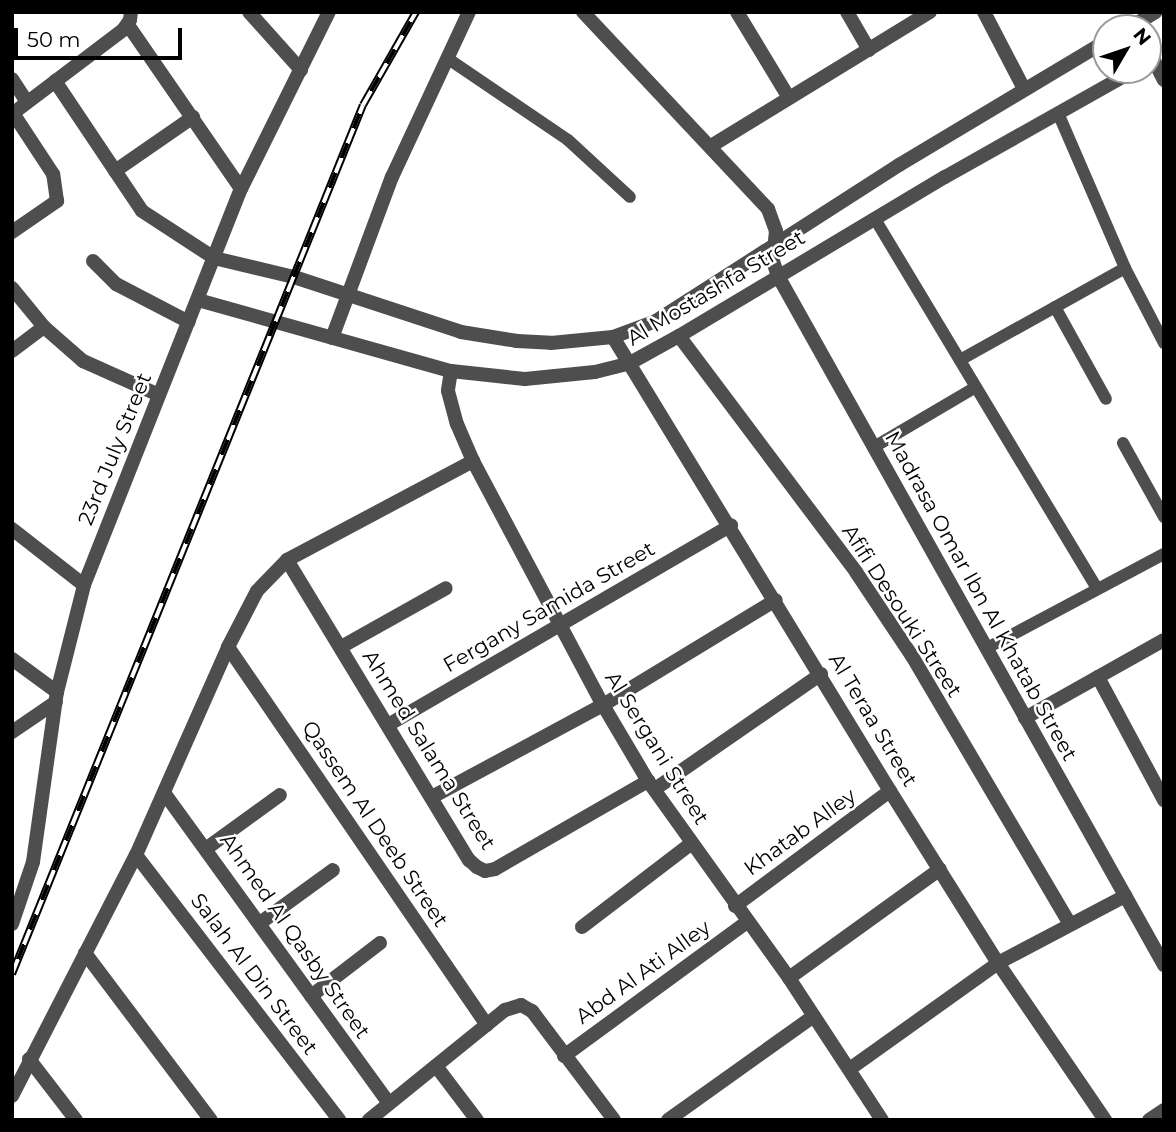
<!DOCTYPE html>
<style>
body{margin:0}
#map{position:relative;width:1176px;height:1132px;overflow:hidden;background:#fff;font-family:Montserrat,sans-serif}
div>[style]{position:absolute}
[style*='--x']{left:calc(var(--x)*1px);top:calc(var(--y)*1px);width:calc(var(--w)*1px);rotate:calc(var(--a)*1deg)}
.service>*{height:12px;margin:-6px;padding:0 6px;transform-origin:6px;border-radius:6px;background:#4e4e4e}
.minor>*{height:14px;margin:-7px;padding:0 7px;transform-origin:7px;border-radius:7px;background:#4e4e4e}
.tertiary>*{height:14px;margin:-7px;padding:0 7px;transform-origin:7px;border-radius:7px;background:#4e4e4e}
.rail>*{height:8px;margin-top:-4px;transform-origin:0;background:repeating-linear-gradient(90deg,#fff 0 16px,#000 0 32px);box-sizing:border-box;border-block:2px solid #000}
span{translate:-50% -50%;white-space:nowrap;text-align:center;line-height:1.15;-webkit-text-stroke:5px #fff;paint-order:stroke}
.street-label{font-size:21px;color:#000}
.frame{position:absolute;inset:0;border:14px solid #000;pointer-events:none}
.north{position:absolute;left:1092px;top:14px;width:70px;height:70px;box-sizing:border-box;background:#fff;border:2px solid #999;border-radius:50%;rotate:51deg;font-size:19px;font-weight:700;line-height:28px;text-align:center;color:#000}
.north::after{content:'';display:block;margin:auto;width:24px;height:32px;background:#000;clip-path:polygon(50% 0,100% 100%,50% 72%,0 100%)}
.scale{position:absolute;left:14px;top:28px;width:168px;height:32px;box-sizing:border-box;border:4px solid #000;border-top:0;padding-left:9px;font-size:21px;line-height:24px;white-space:nowrap;color:#000;-webkit-text-stroke:5px #fff;paint-order:stroke}
</style>
<div id="map">
<div class="service">
<div style="--x:447;--y:58;--w:146;--a:34.1"></div>
<div style="--x:568;--y:140;--w:84;--a:42.6"></div>
<div style="--x:1058;--y:113;--w:169;--a:66.6"></div>
<div style="--x:1125;--y:268;--w:85;--a:62.5"></div>
<div style="--x:875;--y:219;--w:431;--a:59"></div>
<div style="--x:1055;--y:307;--w:105;--a:61"></div>
<div style="--x:960;--y:360;--w:189;--a:-29.1"></div>
<div style="--x:1123;--y:443;--w:85;--a:61"></div>
<div style="--x:874;--y:447;--w:118;--a:-30.5"></div>
<div style="--x:987;--y:648;--w:200;--a:-28"></div>
</div>
<div class="minor">
<div style="--x:249;--y:12;--w:78;--a:48.1"></div>
<div style="--x:583;--y:12;--w:270;--a:46.8"></div>
<div style="--x:768;--y:209;--w:23;--a:70"></div>
<div style="--x:776;--y:231;--w:30;--a:96"></div>
<div style="--x:773;--y:261;--w:16;--a:72"></div>
<div style="--x:778;--y:276;--w:790;--a:60.74"></div>
<div style="--x:737;--y:12;--w:100;--a:58.8"></div>
<div style="--x:847;--y:12;--w:44;--a:59.9"></div>
<div style="--x:984;--y:12;--w:87;--a:62.5"></div>
<div style="--x:128;--y:25;--w:199;--a:55.4"></div>
<div style="--x:1129;--y:28;--w:31;--a:-31"></div>
<div style="--x:1148;--y:49;--w:35;--a:63"></div>
<div style="--x:12;--y:79;--w:27;--a:57"></div>
<div style="--x:55;--y:81;--w:156;--a:56.2"></div>
<div style="--x:142;--y:211;--w:86;--a:33.1"></div>
<div style="--x:214;--y:258;--w:82;--a:13.4"></div>
<div style="--x:294;--y:277;--w:176;--a:18.2"></div>
<div style="--x:461;--y:332;--w:57;--a:9.1"></div>
<div style="--x:517;--y:341;--w:34;--a:3"></div>
<div style="--x:551;--y:343;--w:62;--a:-5.5"></div>
<div style="--x:613;--y:337;--w:46;--a:-20.4"></div>
<div style="--x:656;--y:321;--w:289;--a:-32.7"></div>
<div style="--x:899;--y:165;--w:241;--a:-30.9"></div>
<div style="--x:12;--y:114;--w:139;--a:-37.1"></div>
<div style="--x:123;--y:30;--w:12;--a:-55"></div>
<div style="--x:130;--y:20;--w:8;--a:-83"></div>
<div style="--x:711;--y:146;--w:257;--a:-31.5"></div>
<div style="--x:115;--y:171;--w:95;--a:-34.7"></div>
<div style="--x:12;--y:232;--w:55;--a:-34.6"></div>
<div style="--x:57;--y:201;--w:27;--a:-98"></div>
<div style="--x:53;--y:174;--w:73;--a:-123.3"></div>
<div style="--x:93;--y:261;--w:33;--a:45"></div>
<div style="--x:116;--y:284;--w:82;--a:27.5"></div>
<div style="--x:12;--y:288;--w:50;--a:50.6"></div>
<div style="--x:44;--y:327;--w:52;--a:41.1"></div>
<div style="--x:83;--y:361;--w:83;--a:24.1"></div>
<div style="--x:198;--y:300;--w:263;--a:15.7"></div>
<div style="--x:451;--y:371;--w:74;--a:6.2"></div>
<div style="--x:525;--y:379;--w:70;--a:-5.7"></div>
<div style="--x:595;--y:372;--w:36;--a:-14"></div>
<div style="--x:630;--y:363;--w:56;--a:-28.9"></div>
<div style="--x:679;--y:336;--w:310;--a:-30.9"></div>
<div style="--x:945;--y:177;--w:218;--a:-29.4"></div>
<div style="--x:679;--y:336;--w:295;--a:53.1"></div>
<div style="--x:856;--y:572;--w:101;--a:56.3"></div>
<div style="--x:912;--y:656;--w:310;--a:59.5"></div>
<div style="--x:613;--y:337;--w:532;--a:58.61"></div>
<div style="--x:890;--y:791;--w:203;--a:57.9"></div>
<div style="--x:998;--y:963;--w:190;--a:55.7"></div>
<div style="--x:332;--y:338;--w:172;--a:-69.6"></div>
<div style="--x:392;--y:177;--w:182;--a:-65"></div>
<div style="--x:12;--y:351;--w:40;--a:-37"></div>
<div style="--x:451;--y:371;--w:20;--a:99"></div>
<div style="--x:448;--y:391;--w:34;--a:75"></div>
<div style="--x:457;--y:424;--w:40;--a:66.6"></div>
<div style="--x:473;--y:461;--w:276;--a:62"></div>
<div style="--x:603;--y:705;--w:88;--a:59.4"></div>
<div style="--x:648;--y:781;--w:242;--a:54.4"></div>
<div style="--x:789;--y:978;--w:170;--a:56.8"></div>
<div style="--x:12;--y:529;--w:91;--a:37.9"></div>
<div style="--x:287;--y:560;--w:351;--a:58.8"></div>
<div style="--x:469;--y:860;--w:11;--a:41"></div>
<div style="--x:477;--y:867;--w:9;--a:27"></div>
<div style="--x:485;--y:871;--w:10;--a:-11"></div>
<div style="--x:495;--y:869;--w:177;--a:-29.9"></div>
<div style="--x:228;--y:647;--w:458;--a:55.6"></div>
<div style="--x:341;--y:647;--w:120;--a:-29.3"></div>
<div style="--x:12;--y:659;--w:56;--a:36.3"></div>
<div style="--x:1098;--y:677;--w:140;--a:61.8"></div>
<div style="--x:1025;--y:718;--w:159;--a:-29.3"></div>
<div style="--x:388;--y:725;--w:397;--a:-30.2"></div>
<div style="--x:12;--y:732;--w:53;--a:-34.3"></div>
<div style="--x:655;--y:789;--w:202;--a:-34.7"></div>
<div style="--x:165;--y:794;--w:382;--a:54.1"></div>
<div style="--x:432;--y:797;--w:194;--a:-28.3"></div>
<div style="--x:603;--y:705;--w:202;--a:-31.3"></div>
<div style="--x:207;--y:848;--w:90;--a:-36"></div>
<div style="--x:136;--y:855;--w:334;--a:52.5"></div>
<div style="--x:735;--y:906;--w:193;--a:-36.6"></div>
<div style="--x:260;--y:923;--w:90;--a:-36"></div>
<div style="--x:582;--y:927;--w:138;--a:-37.4"></div>
<div style="--x:85;--y:953;--w:209;--a:53"></div>
<div style="--x:789;--y:978;--w:186;--a:-35.8"></div>
<div style="--x:311;--y:996;--w:87;--a:-37.5"></div>
<div style="--x:564;--y:1056;--w:227;--a:-36.2"></div>
<div style="--x:29;--y:1059;--w:77;--a:52.4"></div>
<div style="--x:436;--y:1066;--w:68;--a:52.8"></div>
<div style="--x:851;--y:1068;--w:181;--a:-35.5"></div>
<div style="--x:998;--y:963;--w:144;--a:-27.8"></div>
<div style="--x:12;--y:1096;--w:271;--a:-62.8"></div>
<div style="--x:136;--y:855;--w:227;--a:-66.1"></div>
<div style="--x:228;--y:647;--w:63;--a:-62.6"></div>
<div style="--x:257;--y:591;--w:43;--a:-45.9"></div>
<div style="--x:287;--y:560;--w:211;--a:-28"></div>
<div style="--x:369;--y:1120;--w:175;--a:-39"></div>
<div style="--x:505;--y:1010;--w:17;--a:-17"></div>
<div style="--x:521;--y:1005;--w:13;--a:29"></div>
<div style="--x:532;--y:1011;--w:136;--a:53"></div>
<div style="--x:668;--y:1120;--w:179;--a:-35.5"></div>
<div style="--x:1149;--y:1120;--w:18;--a:-34"></div>
</div>
<div class="tertiary">
<div style="--x:12;--y:924;--w:65;--a:-71.3"></div>
<div style="--x:33;--y:862;--w:172;--a:-82"></div>
<div style="--x:57;--y:692;--w:110;--a:-75.8"></div>
<div style="--x:84;--y:585;--w:426;--a:-68.4"></div>
<div style="--x:241;--y:189;--w:198;--a:-63.6"></div>
</div>
<div class="rail">
<div style="--x:12;--y:974;--w:937;--a:-68.01"></div>
<div style="--x:363;--y:105;--w:107;--a:-60.3"></div>
</div>
<div class="street-label">
<span style="left:716px;top:288px;rotate:-31deg">Al Mostashfa Street</span>
<span style="left:115px;top:449px;rotate:-68deg">23rd July Street</span>
<span style="left:981px;top:596px;rotate:61deg">Madrasa Omar Ibn Al Khatab Street</span>
<span style="left:549px;top:607px;rotate:-30deg">Fergany Samida Street</span>
<span style="left:902px;top:611px;rotate:57deg">Afifi Desouki Street</span>
<span style="left:873px;top:720px;rotate:59deg">Al Teraa Street</span>
<span style="left:657px;top:748px;rotate:58deg">Al Sergani Street</span>
<span style="left:429px;top:750px;rotate:58deg">Ahmed Salama Street</span>
<span style="left:375px;top:824px;rotate:56deg">Qassem Al Deeb Street</span>
<span style="left:800px;top:832px;rotate:-36deg">Khatab Alley</span>
<span style="left:295px;top:936px;rotate:55deg">Ahmed Al Qasby Street</span>
<span style="left:643px;top:972px;rotate:-36deg">Abd Al Ati Alley</span>
<span style="left:254px;top:974px;rotate:53deg">Salah Al Din Street</span>
</div>
<div class="frame"></div>
<div class="north">N</div>
<div class="scale">50 m</div>
</div>
